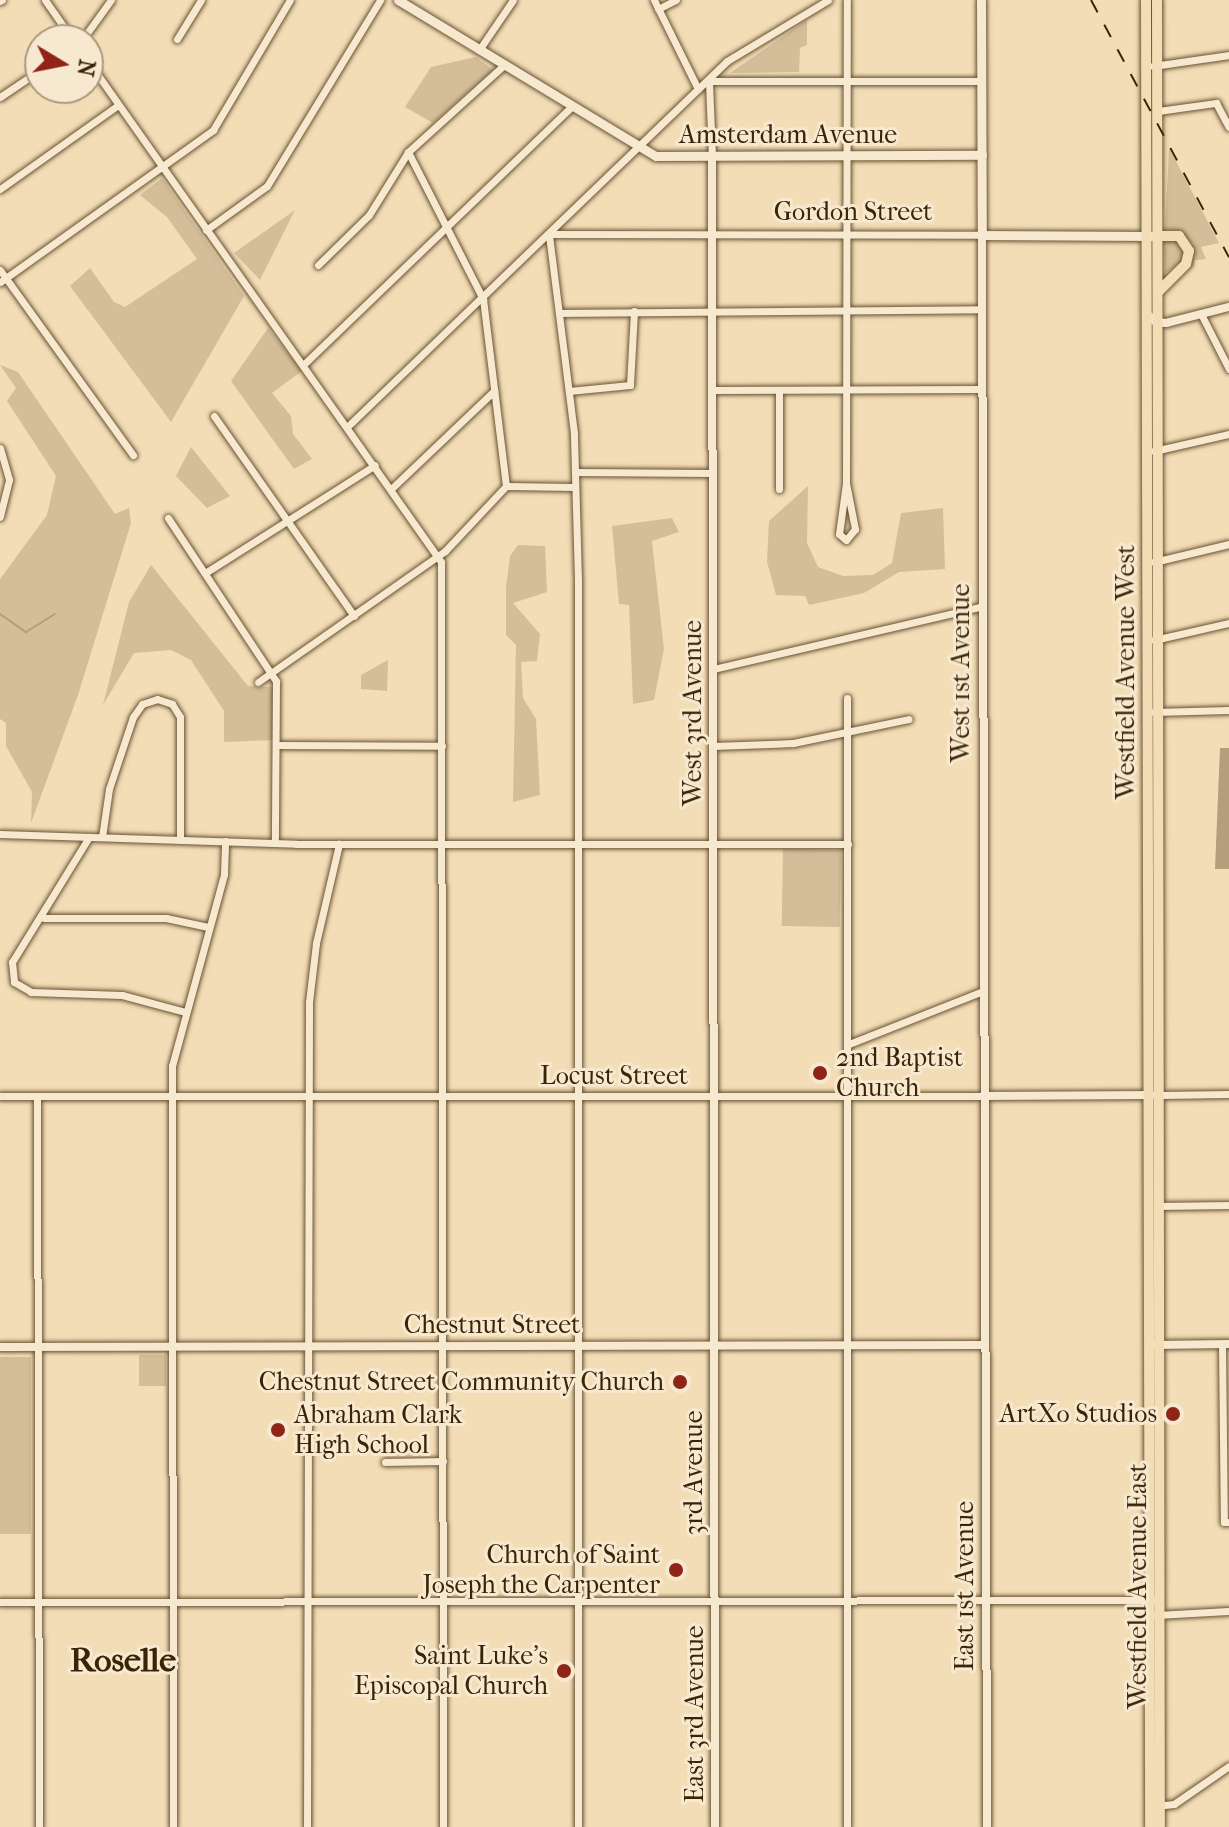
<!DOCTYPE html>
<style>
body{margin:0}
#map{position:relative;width:1229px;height:1827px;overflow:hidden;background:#f2ddb7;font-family:"IM FELL French Canon",serif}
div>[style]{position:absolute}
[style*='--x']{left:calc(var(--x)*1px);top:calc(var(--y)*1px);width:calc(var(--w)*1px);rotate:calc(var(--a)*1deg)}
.green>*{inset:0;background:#d3be99;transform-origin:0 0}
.water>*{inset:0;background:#b49e7b}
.stream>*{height:2px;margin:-1px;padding:0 1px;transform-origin:1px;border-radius:1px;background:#b49e7b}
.roads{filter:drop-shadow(0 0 2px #695232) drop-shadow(0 0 2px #695232)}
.minor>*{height:7px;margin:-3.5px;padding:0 3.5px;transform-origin:3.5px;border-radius:3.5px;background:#f7e9d0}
.tertiary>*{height:8px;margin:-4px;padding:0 4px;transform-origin:4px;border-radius:4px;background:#f7e9d0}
.secondary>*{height:9px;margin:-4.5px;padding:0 4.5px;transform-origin:4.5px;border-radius:4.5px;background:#f7e9d0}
.primary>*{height:10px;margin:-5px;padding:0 5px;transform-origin:5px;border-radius:5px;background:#f2ddb7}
.rail>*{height:2px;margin-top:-1px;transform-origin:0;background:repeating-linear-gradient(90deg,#3b2406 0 14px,transparent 0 28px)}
.dots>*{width:22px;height:22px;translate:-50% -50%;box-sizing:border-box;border:4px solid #f7e9d0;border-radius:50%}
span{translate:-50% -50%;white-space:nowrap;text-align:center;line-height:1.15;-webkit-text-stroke:6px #f7e9d0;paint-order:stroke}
.street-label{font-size:26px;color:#3b2406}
.poi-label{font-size:26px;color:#3b2406}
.left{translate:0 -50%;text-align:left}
.right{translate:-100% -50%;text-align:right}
.district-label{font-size:34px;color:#3b2406;font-weight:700}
.north{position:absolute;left:24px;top:24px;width:80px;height:80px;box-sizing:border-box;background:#f7e9d0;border:2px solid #ac9a7f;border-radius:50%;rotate:100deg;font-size:22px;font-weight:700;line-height:32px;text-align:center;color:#3b2406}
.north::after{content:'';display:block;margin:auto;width:28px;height:36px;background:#8f2418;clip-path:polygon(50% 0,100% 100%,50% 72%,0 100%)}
</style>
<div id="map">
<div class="green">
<div style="clip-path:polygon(807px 20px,807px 45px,800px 48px,799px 72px,730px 73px)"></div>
<div style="clip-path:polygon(476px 57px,493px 70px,433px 123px,405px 107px,431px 67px)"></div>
<div style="clip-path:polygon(1169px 148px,1219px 243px,1201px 247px,1206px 259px,1195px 260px,1194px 267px,1185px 271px,1193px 244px,1180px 231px,1165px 229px)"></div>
<div style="clip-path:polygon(162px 178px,244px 296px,171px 422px,70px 286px,90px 268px,114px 302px,125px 307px,197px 259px,167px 217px,140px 195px)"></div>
<div style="clip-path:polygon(295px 210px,260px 280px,234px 253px)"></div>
<div style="clip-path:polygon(1164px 239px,1177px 239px,1185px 253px,1182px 261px,1165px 273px)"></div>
<div style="clip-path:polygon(268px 328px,302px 371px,272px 393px,291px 416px,293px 434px,312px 459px,294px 469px,231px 381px)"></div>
<div style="clip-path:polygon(0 365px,18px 372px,115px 514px,129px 508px,131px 523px,78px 695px,31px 823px,32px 792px,6px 746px,6px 723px,0 719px,0 579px,47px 515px,56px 476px,7px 401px,16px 388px)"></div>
<div style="clip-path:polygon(191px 447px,230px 496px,207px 508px,176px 476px)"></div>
<div style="clip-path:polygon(808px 486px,807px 543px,818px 567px,843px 576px,873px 575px,892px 563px,901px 513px,943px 508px,945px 569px,899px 572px,864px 593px,809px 605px,805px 596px,776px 595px,767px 562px,769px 521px)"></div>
<div style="clip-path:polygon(672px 518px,679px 532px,652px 541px,664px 649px,654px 700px,633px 704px,629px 605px,619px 604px,612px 526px)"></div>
<div style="clip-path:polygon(518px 545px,545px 546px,547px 592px,513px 603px,540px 634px,537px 661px,521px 662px,523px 698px,536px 719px,540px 795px,513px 802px,516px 645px,506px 635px,506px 587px,510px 556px)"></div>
<div style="clip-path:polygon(151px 565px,248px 686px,273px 687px,276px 740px,224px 742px,224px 711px,191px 660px,171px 650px,134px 653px,103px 705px,129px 602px)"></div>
<div style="clip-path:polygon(388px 660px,387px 691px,361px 689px,361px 675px)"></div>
<div style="left:783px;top:849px;width:58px;height:77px;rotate:1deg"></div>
<div style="left:166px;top:1355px;width:31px;height:27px;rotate:90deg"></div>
<div style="left:0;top:1357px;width:31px;height:177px"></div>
</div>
<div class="water">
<div style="clip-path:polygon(1220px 748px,1229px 748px,1229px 869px,1215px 869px)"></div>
</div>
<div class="stream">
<div style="--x:0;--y:614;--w:32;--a:35"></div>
<div style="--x:26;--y:632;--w:34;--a:-32"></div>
</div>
<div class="roads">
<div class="minor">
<div style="--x:45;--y:0;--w:49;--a:55"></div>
<div style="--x:654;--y:0;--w:99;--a:63.7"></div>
<div style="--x:0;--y:1;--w:2;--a:-27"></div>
<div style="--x:658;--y:9;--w:20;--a:-27"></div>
<div style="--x:177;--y:39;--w:46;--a:-58.4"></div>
<div style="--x:82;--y:40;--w:49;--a:-54.1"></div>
<div style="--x:479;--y:50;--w:60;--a:-55.8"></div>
<div style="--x:88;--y:61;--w:613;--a:54.83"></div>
<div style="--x:441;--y:562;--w:1265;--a:89.91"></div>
<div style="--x:1153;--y:66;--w:77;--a:-8.2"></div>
<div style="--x:0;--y:97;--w:48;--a:-34"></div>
<div style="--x:1158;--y:111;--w:59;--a:-7.9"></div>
<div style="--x:1216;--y:103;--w:27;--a:62"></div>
<div style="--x:712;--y:157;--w:76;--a:-92.3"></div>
<div style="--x:709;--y:81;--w:273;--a:0"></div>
<div style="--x:0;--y:189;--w:145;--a:-35.4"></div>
<div style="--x:206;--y:230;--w:75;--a:-35.8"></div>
<div style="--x:267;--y:186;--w:218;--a:-58.7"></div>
<div style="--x:318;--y:265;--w:71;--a:-44.4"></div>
<div style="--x:369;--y:215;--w:74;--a:-58.2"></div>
<div style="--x:408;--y:152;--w:130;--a:-42.2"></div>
<div style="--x:0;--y:270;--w:228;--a:54.3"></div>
<div style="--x:0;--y:282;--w:262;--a:-35.5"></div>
<div style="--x:213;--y:130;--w:151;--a:-59.4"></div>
<div style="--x:559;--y:313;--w:423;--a:-0.5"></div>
<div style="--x:1201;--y:314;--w:62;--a:63"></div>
<div style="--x:304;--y:364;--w:372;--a:-43.9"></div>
<div style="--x:712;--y:390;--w:270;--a:-0.2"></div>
<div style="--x:779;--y:390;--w:99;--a:90"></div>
<div style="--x:569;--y:391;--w:61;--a:-5.6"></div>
<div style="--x:630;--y:385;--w:74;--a:-86.9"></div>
<div style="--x:214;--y:416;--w:244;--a:55"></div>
<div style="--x:348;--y:426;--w:526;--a:-43.92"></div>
<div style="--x:727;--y:61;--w:118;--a:-31.1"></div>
<div style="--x:0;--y:448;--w:33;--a:74"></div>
<div style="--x:9;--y:480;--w:38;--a:104"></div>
<div style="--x:1154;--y:451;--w:77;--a:-12.8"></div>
<div style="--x:575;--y:472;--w:137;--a:0.4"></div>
<div style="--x:846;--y:483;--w:47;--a:78.9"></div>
<div style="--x:855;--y:529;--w:14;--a:129"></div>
<div style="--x:846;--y:540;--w:9;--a:-139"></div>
<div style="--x:839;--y:534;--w:51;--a:-82.2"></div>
<div style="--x:846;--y:483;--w:483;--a:-89.9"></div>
<div style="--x:506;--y:486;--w:69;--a:0.8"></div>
<div style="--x:392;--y:488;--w:141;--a:-43.6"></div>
<div style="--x:168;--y:518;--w:196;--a:56.5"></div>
<div style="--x:276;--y:681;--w:162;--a:90.4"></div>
<div style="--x:1154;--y:562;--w:77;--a:-13.5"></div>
<div style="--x:205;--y:573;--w:201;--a:-32.4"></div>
<div style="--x:1154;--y:640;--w:77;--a:-12.8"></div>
<div style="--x:713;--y:669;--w:277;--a:-13.1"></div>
<div style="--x:258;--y:682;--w:228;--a:-35"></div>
<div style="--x:445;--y:551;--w:89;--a:-46.8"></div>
<div style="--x:506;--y:486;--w:188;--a:-97"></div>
<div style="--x:483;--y:299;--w:165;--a:-117"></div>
<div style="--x:847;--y:698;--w:1129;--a:90"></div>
<div style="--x:1154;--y:712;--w:75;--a:-1.5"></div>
<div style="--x:276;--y:745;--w:166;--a:0.3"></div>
<div style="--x:713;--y:746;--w:80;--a:-2.1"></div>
<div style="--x:793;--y:743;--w:118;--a:-11.7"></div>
<div style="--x:0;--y:834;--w:296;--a:1.9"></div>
<div style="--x:296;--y:844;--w:552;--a:0"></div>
<div style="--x:89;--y:837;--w:147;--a:121.6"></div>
<div style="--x:12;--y:962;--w:20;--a:84"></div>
<div style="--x:14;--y:982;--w:20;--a:30"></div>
<div style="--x:31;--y:992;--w:91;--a:1.9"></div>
<div style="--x:122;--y:995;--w:65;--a:15.1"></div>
<div style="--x:102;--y:837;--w:49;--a:-81.7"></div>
<div style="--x:109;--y:789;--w:76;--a:-71.6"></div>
<div style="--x:133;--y:717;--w:16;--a:-55"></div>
<div style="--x:142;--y:704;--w:16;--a:-18"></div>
<div style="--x:157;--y:699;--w:16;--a:18"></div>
<div style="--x:172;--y:704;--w:15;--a:58"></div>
<div style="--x:180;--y:717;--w:123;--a:90"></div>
<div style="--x:44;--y:918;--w:122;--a:0"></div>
<div style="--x:166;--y:918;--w:43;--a:12.1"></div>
<div style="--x:849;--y:1044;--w:144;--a:-21.6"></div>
<div style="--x:1159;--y:1095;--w:70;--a:-0.8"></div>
<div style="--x:0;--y:1096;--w:983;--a:0"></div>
<div style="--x:37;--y:1096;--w:731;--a:89.84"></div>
<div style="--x:1159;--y:1206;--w:70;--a:-0.8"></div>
<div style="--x:1222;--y:1344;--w:178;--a:89.4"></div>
<div style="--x:1224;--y:1522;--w:5;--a:0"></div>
<div style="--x:385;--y:1462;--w:58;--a:-1"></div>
<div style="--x:0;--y:1602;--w:1154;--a:-0.1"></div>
<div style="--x:1156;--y:1615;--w:73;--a:-3.1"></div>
<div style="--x:1155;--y:1806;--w:19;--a:-6"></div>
<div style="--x:1174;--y:1804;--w:67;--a:-34.6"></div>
<div style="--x:173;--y:1827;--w:761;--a:-90.08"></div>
<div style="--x:172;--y:1066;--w:199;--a:-74.8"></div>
<div style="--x:224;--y:874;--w:33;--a:-88"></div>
<div style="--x:307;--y:1827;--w:825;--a:-89.86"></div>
<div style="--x:309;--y:1002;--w:59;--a:-83.2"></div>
<div style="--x:316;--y:943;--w:102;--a:-76.9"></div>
<div style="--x:578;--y:1827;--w:1247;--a:-90"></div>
<div style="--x:578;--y:580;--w:147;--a:-91.6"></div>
<div style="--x:574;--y:433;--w:201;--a:-97.2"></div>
<div style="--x:549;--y:234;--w:433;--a:0.1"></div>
</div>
<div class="tertiary">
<div style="--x:712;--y:157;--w:1670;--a:89.9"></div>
<div style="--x:982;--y:235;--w:1592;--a:89.82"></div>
<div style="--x:1147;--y:314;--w:12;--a:42"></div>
<div style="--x:1156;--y:322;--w:10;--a:6"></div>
<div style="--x:1166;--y:323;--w:65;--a:-14.3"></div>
<div style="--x:983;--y:1096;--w:168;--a:-0.3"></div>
<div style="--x:1154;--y:1345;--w:75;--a:-0.8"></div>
<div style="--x:0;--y:1347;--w:984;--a:-0.12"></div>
</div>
<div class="secondary">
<div style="--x:398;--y:0;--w:301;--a:31.2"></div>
<div style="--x:656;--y:156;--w:326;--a:-0.2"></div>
<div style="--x:981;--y:0;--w:235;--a:89.8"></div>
<div style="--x:982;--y:235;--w:169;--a:0.3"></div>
</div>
<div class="primary">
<div style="--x:1146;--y:0;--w:1827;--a:89.87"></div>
<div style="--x:1157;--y:0;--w:1827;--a:89.91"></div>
<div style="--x:1157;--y:236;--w:22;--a:0"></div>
<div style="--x:1179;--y:236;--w:18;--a:56"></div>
<div style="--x:1189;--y:251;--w:13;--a:103"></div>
<div style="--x:1186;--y:264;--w:38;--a:135"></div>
</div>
</div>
<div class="rail">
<div style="--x:1091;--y:0;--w:292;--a:61.8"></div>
</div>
<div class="dots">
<div style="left:820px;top:1073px;background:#8f2418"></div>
<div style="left:680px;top:1382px;background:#8f2418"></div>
<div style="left:1173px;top:1414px;background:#8f2418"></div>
<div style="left:278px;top:1430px;background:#8f2418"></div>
<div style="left:676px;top:1570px;background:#8f2418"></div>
<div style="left:564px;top:1671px;background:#8f2418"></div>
</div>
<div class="street-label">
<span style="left:788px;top:135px">Amsterdam Avenue</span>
<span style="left:853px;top:212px">Gordon Street</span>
<span style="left:1126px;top:672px;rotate:-90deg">Westfield Avenue West</span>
<span style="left:961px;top:673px;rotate:-90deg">West 1st Avenue</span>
<span style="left:693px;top:713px;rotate:-90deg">West 3rd Avenue</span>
<span style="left:614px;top:1076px">Locust Street</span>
<span style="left:492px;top:1325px">Chestnut Street</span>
<span style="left:694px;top:1473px;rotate:-90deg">3rd Avenue</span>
<span style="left:965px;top:1586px;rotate:-90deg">East 1st Avenue</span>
<span style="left:1138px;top:1586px;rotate:-90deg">Westfield Avenue East</span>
<span style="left:695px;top:1714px;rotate:-90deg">East 3rd Avenue</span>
</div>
<div class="poi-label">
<span class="left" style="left:836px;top:1073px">2nd Baptist<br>Church</span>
<span class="right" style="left:664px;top:1382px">Chestnut Street Community Church</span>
<span class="right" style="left:1157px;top:1414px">ArtXo Studios</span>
<span class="left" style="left:294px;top:1430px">Abraham Clark<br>High School</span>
<span class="right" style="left:660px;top:1570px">Church of Saint<br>Joseph the Carpenter</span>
<span class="right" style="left:548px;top:1671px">Saint Luke's<br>Episcopal Church</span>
</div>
<div class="district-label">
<span style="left:123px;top:1661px">Roselle</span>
</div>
<div class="north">N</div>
</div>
